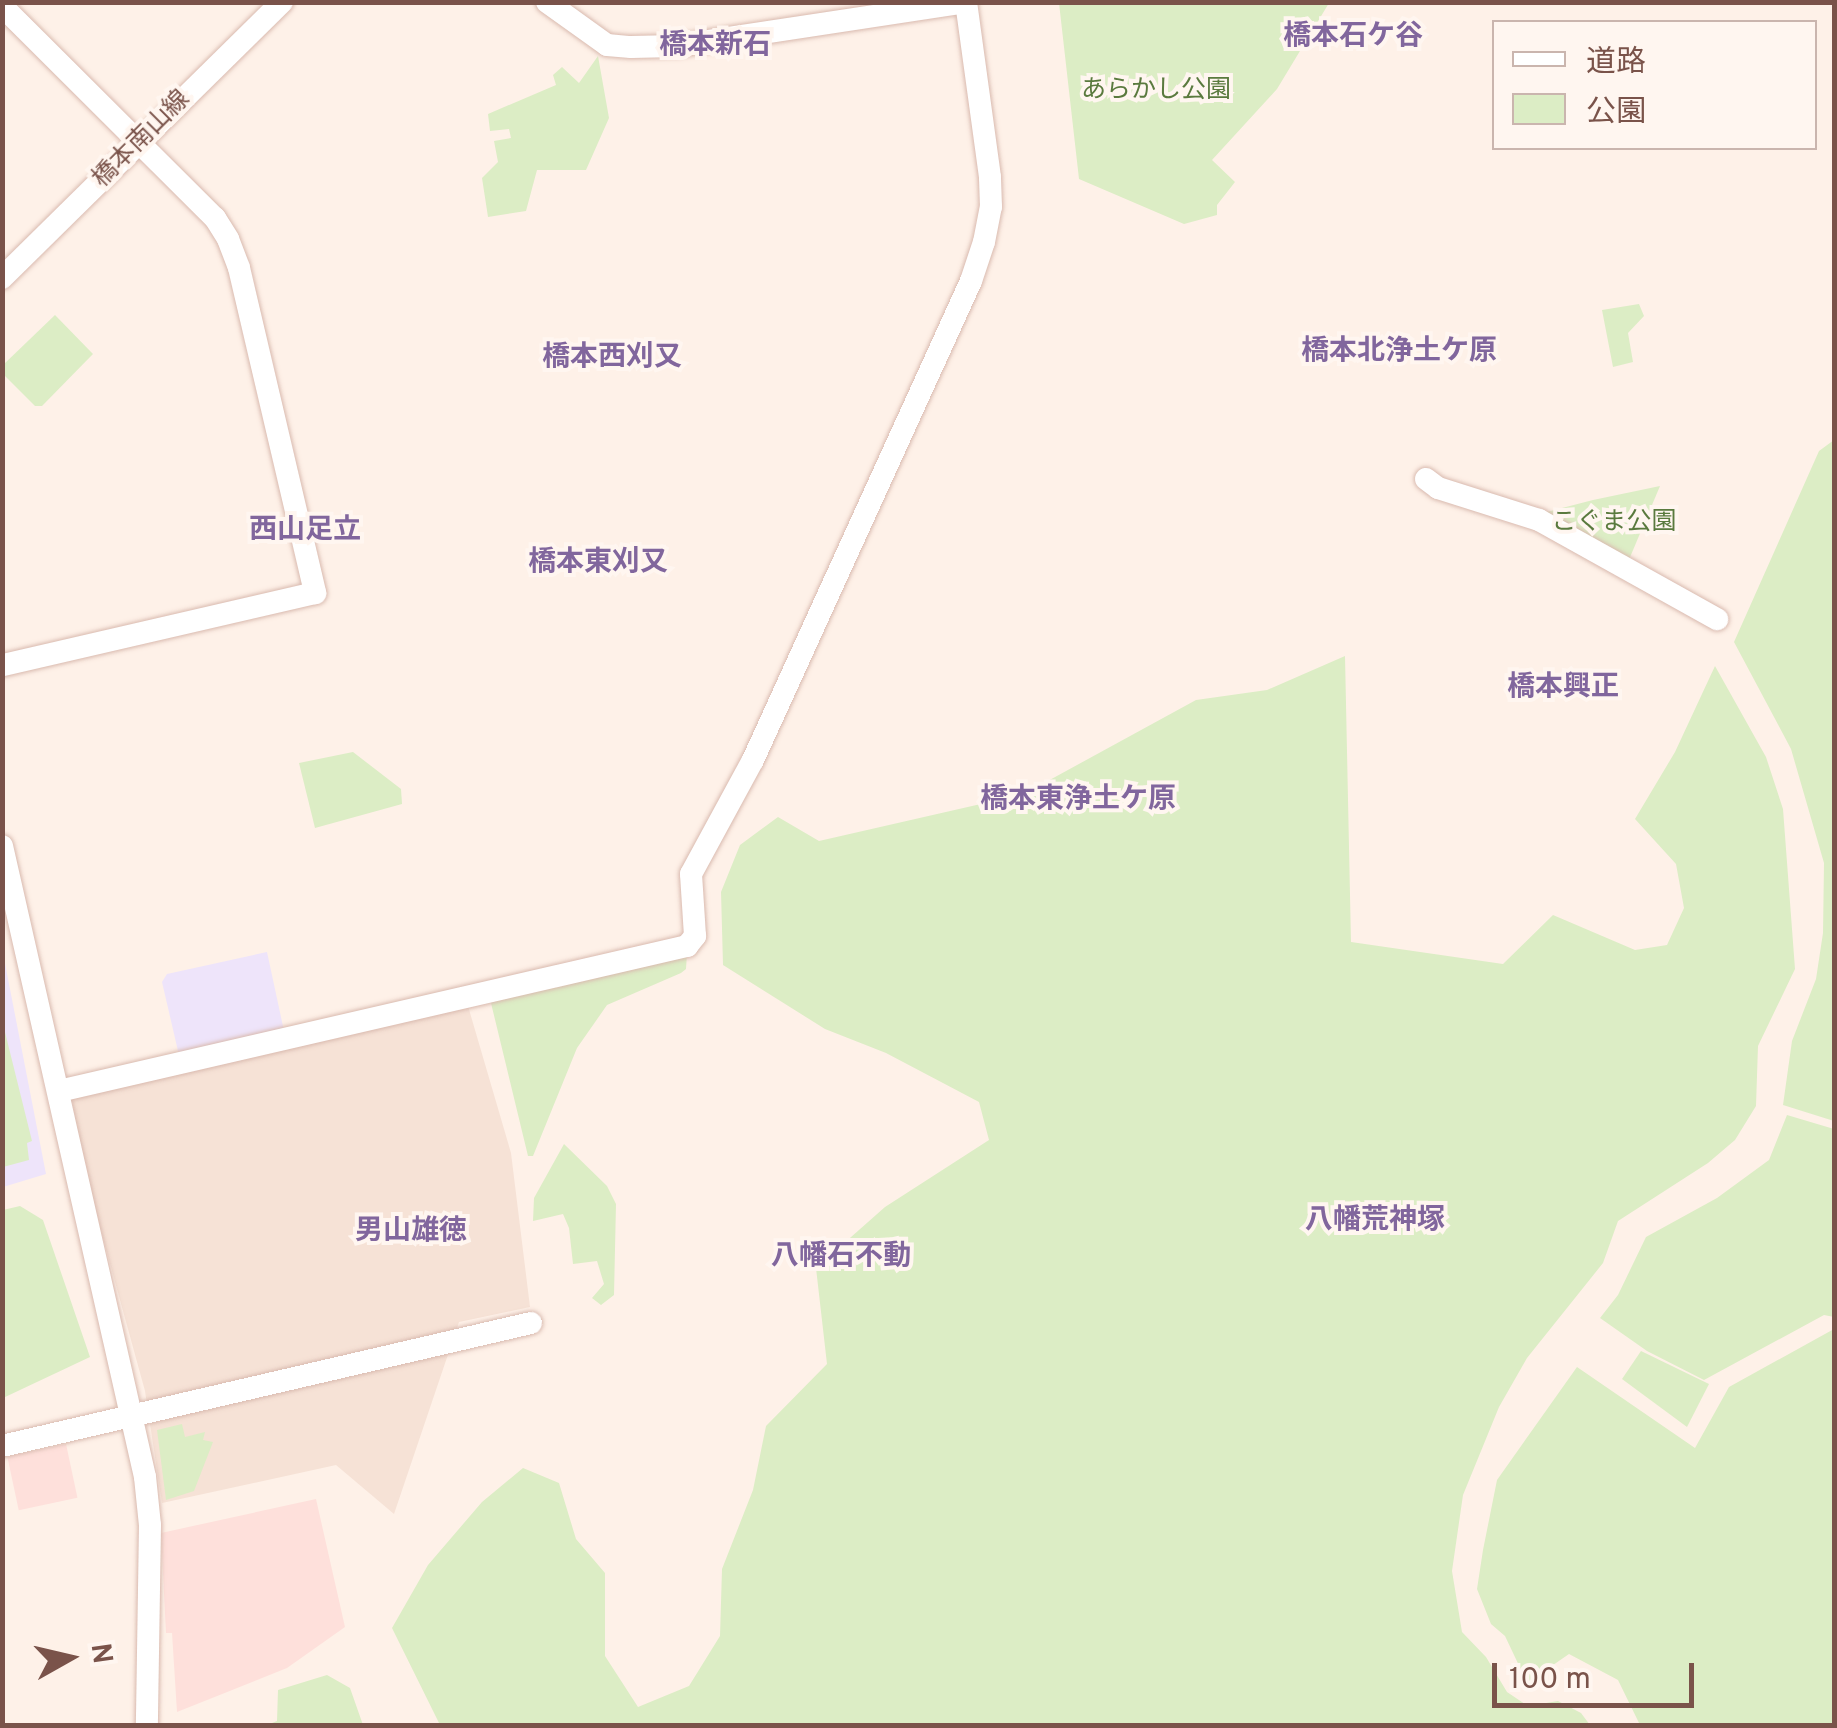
<!DOCTYPE html>
<meta charset="utf-8">
<style>
body{margin:0}
#map{position:relative;width:1837px;height:1728px;overflow:hidden;background:#fef1e8;font-family:Overpass,"Noto Sans JP",sans-serif}
div>[style]{position:absolute}
[style*='--x']{left:calc(var(--x)*1px);top:calc(var(--y)*1px);width:calc(var(--w)*1px);rotate:calc(var(--a)*1deg)}
.residential>*{inset:0;background:#f6e2d6}
.commercial>*{inset:0;background:#fee0db;transform-origin:0 0}
.education>*{inset:0;background:#eee4fa}
.green>*{inset:0;background:#dcedc5}
.roads{filter:drop-shadow(0 0 2px #d9baaf) drop-shadow(0 0 2px #d9baaf)}
.secondary>*{height:22px;margin:-11px;padding:0 11px;transform-origin:11px;border-radius:11px;background:#fff}
span{translate:-50% -50%;white-space:nowrap;text-align:center;line-height:1.15;-webkit-text-stroke:8px #fff6f0;paint-order:stroke}
.park-label{font-size:25px;color:#5a7a3e}
.street-label{font-size:25px;color:#7a534a}
.neighbourhood-label{font-size:28px;color:#81669d;font-weight:700}
.frame{position:absolute;inset:0;border:5px solid #7a534a;pointer-events:none}
.legend{position:absolute;left:1492px;top:20px;width:325px;height:130px;box-sizing:border-box;background:#fff6f0;border:2px solid #cab5ae;margin:0;padding:12px 18px;list-style:none;font-size:30px;color:#7a534a}
.legend li{display:flex;align-items:center;gap:20px;height:50px}
.legend b{width:50px;border:2px solid #cab5ae}
.north{position:absolute;left:20px;top:1608px;width:100px;height:100px;-webkit-text-stroke:8px #fff6f0;paint-order:stroke;rotate:82deg;font-size:28px;font-weight:700;line-height:40px;text-align:center;color:#7a534a}
.north::after{content:'';display:block;margin:auto;width:35px;height:45px;background:#7a534a;clip-path:polygon(50% 0,100% 100%,50% 72%,0 100%)}
.scale{position:absolute;left:1492px;top:1663px;width:202px;height:45px;box-sizing:border-box;border:5px solid #7a534a;border-top:0;padding-left:12px;font-size:30px;line-height:35px;white-space:nowrap;color:#7a534a;-webkit-text-stroke:8px #fff6f0;paint-order:stroke}
</style>
<div id="map">
<div class="residential">
<div style="clip-path:polygon(468px 1006px,511px 1153px,530px 1307px,459px 1322px,394px 1514px,336px 1465px,162px 1503px,145px 1391px,86px 1176px,71px 1096px)"></div>
</div>
<div class="commercial">
<div style="left:66px;top:1444px;width:55px;height:60px;rotate:78deg"></div>
<div style="clip-path:polygon(316px 1499px,345px 1627px,287px 1668px,177px 1712px,172px 1633px,166px 1633px,161px 1533px)"></div>
</div>
<div class="education">
<div style="clip-path:polygon(2px 948px,46px 1174px,3px 1187px,2px 1187px)"></div>
<div style="clip-path:polygon(267px 952px,284px 1031px,185px 1055px,178px 1051px,162px 982px,167px 974px)"></div>
</div>
<div class="green">
<div style="clip-path:polygon(1059px 3px,1059px 2px,1329px 3px,1277px 89px,1212px 160px,1235px 182px,1217px 205px,1217px 215px,1184px 224px,1079px 179px)"></div>
<div style="clip-path:polygon(598px 56px,609px 118px,586px 170px,537px 170px,526px 211px,488px 217px,482px 178px,498px 162px,494px 141px,511px 138px,509px 129px,490px 131px,488px 114px,556px 85px,553px 75px,562px 67px,579px 83px)"></div>
<div style="clip-path:polygon(1639px 304px,1644px 316px,1628px 333px,1633px 362px,1613px 367px,1602px 310px)"></div>
<div style="clip-path:polygon(55px 315px,93px 354px,42px 406px,35px 406px,3px 374px,3px 365px)"></div>
<div style="clip-path:polygon(1834px 440px,1834px 1121px,1783px 1105px,1792px 1041px,1816px 979px,1823px 933px,1824px 863px,1791px 749px,1734px 642px,1819px 451px)"></div>
<div style="clip-path:polygon(1660px 486px,1628px 562px,1535px 515px,1593px 500px)"></div>
<div style="clip-path:polygon(1345px 656px,1351px 942px,1503px 964px,1553px 915px,1635px 950px,1667px 945px,1684px 908px,1676px 864px,1635px 819px,1675px 752px,1715px 666px,1766px 757px,1783px 809px,1795px 969px,1758px 1046px,1756px 1106px,1735px 1140px,1708px 1163px,1618px 1221px,1603px 1263px,1527px 1358px,1499px 1407px,1463px 1495px,1452px 1571px,1462px 1632px,1486px 1657px,1507px 1692px,1528px 1706px,1558px 1701px,1581px 1713px,1590px 1725px,440px 1725px,392px 1628px,428px 1565px,482px 1502px,523px 1468px,559px 1483px,576px 1539px,605px 1573px,605px 1656px,638px 1707px,689px 1686px,720px 1636px,722px 1569px,753px 1490px,766px 1426px,827px 1364px,816px 1268px,885px 1207px,989px 1140px,979px 1102px,886px 1053px,825px 1029px,723px 965px,721px 892px,740px 845px,778px 817px,819px 841px,1024px 794px,1196px 700px,1267px 690px)"></div>
<div style="clip-path:polygon(353px 752px,401px 789px,402px 804px,315px 828px,299px 763px)"></div>
<div style="clip-path:polygon(687px 953px,686px 969px,681px 973px,607px 1005px,577px 1048px,533px 1156px,528px 1156px,491px 1003px,494px 996px)"></div>
<div style="clip-path:polygon(3px 1024px,32px 1141px,27px 1143px,29px 1160px,3px 1167px)"></div>
<div style="clip-path:polygon(1787px 1115px,1834px 1129px,1834px 1317px,1824px 1315px,1704px 1380px,1647px 1351px,1600px 1318px,1618px 1295px,1646px 1237px,1717px 1198px,1769px 1160px)"></div>
<div style="clip-path:polygon(564px 1144px,607px 1186px,616px 1204px,614px 1295px,601px 1305px,592px 1298px,604px 1284px,597px 1261px,573px 1264px,569px 1228px,563px 1214px,533px 1221px,534px 1198px)"></div>
<div style="clip-path:polygon(20px 1206px,43px 1220px,90px 1357px,3px 1398px,3px 1210px)"></div>
<div style="clip-path:polygon(1834px 1329px,1834px 1725px,1640px 1725px,1618px 1680px,1569px 1654px,1530px 1681px,1523px 1674px,1505px 1636px,1491px 1624px,1477px 1589px,1483px 1550px,1497px 1480px,1577px 1367px,1695px 1448px,1729px 1387px)"></div>
<div style="clip-path:polygon(1641px 1351px,1709px 1384px,1687px 1427px,1622px 1379px)"></div>
<div style="clip-path:polygon(182px 1424px,185px 1437px,205px 1432px,203px 1440px,213px 1442px,194px 1491px,166px 1500px,157px 1430px)"></div>
<div style="clip-path:polygon(327px 1675px,350px 1688px,363px 1725px,267px 1725px,277px 1721px,278px 1690px)"></div>
</div>
<div class="roads">
<div class="secondary">
<div style="--x:547;--y:2;--w:74;--a:35.6"></div>
<div style="--x:607;--y:45;--w:24;--a:5"></div>
<div style="--x:631;--y:47;--w:45;--a:-1.3"></div>
<div style="--x:676;--y:46;--w:293;--a:-8.6"></div>
<div style="--x:2;--y:6;--w:301;--a:44.9"></div>
<div style="--x:215;--y:218;--w:25;--a:58"></div>
<div style="--x:228;--y:239;--w:31;--a:69"></div>
<div style="--x:239;--y:268;--w:334;--a:76.8"></div>
<div style="--x:315;--y:593;--w:321;--a:167"></div>
<div style="--x:2;--y:278;--w:393;--a:-44.6"></div>
<div style="--x:1426;--y:479;--w:15;--a:37"></div>
<div style="--x:1438;--y:488;--w:106;--a:17.6"></div>
<div style="--x:1539;--y:520;--w:204;--a:29.1"></div>
<div style="--x:2;--y:846;--w:647;--a:77.23"></div>
<div style="--x:145;--y:1477;--w:48;--a:84.1"></div>
<div style="--x:150;--y:1525;--w:201;--a:90.9"></div>
<div style="--x:59;--y:1091;--w:645;--a:-13"></div>
<div style="--x:687;--y:946;--w:13;--a:-51"></div>
<div style="--x:695;--y:936;--w:62;--a:-93.7"></div>
<div style="--x:691;--y:874;--w:130;--a:-61.5"></div>
<div style="--x:753;--y:760;--w:526;--a:-65.53"></div>
<div style="--x:971;--y:281;--w:41;--a:-71.6"></div>
<div style="--x:984;--y:242;--w:36;--a:-79"></div>
<div style="--x:991;--y:207;--w:30;--a:-92"></div>
<div style="--x:990;--y:177;--w:177;--a:-97.8"></div>
<div style="--x:2;--y:1446;--w:543;--a:-13.09"></div>
</div>
</div>
<div class="park-label">
<span style="left:1156px;top:91px">あらかし公園</span>
<span style="left:1614px;top:523px">こぐま公園</span>
</div>
<div class="street-label">
<span style="left:142px;top:140px;rotate:-45deg">橋本南山線</span>
</div>
<div class="neighbourhood-label">
<span style="left:1353px;top:37px">橋本石ケ谷</span>
<span style="left:715px;top:46px">橋本新石</span>
<span style="left:1399px;top:352px">橋本北浄土ケ原</span>
<span style="left:612px;top:358px">橋本西刈又</span>
<span style="left:305px;top:531px">西山足立</span>
<span style="left:598px;top:563px">橋本東刈又</span>
<span style="left:1563px;top:688px">橋本興正</span>
<span style="left:1078px;top:800px">橋本東浄土ケ原</span>
<span style="left:1375px;top:1221px">八幡荒神塚</span>
<span style="left:411px;top:1232px">男山雄徳</span>
<span style="left:841px;top:1257px">八幡石不動</span>
</div>
<div class="frame"></div>
<ul class="legend">
<li><b style="height:12px;background:#fff"></b>道路</li>
<li><b style="height:28px;background:#dcedc5"></b>公園</li>
</ul>
<div class="north">N</div>
<div class="scale">100 m</div>
</div>
